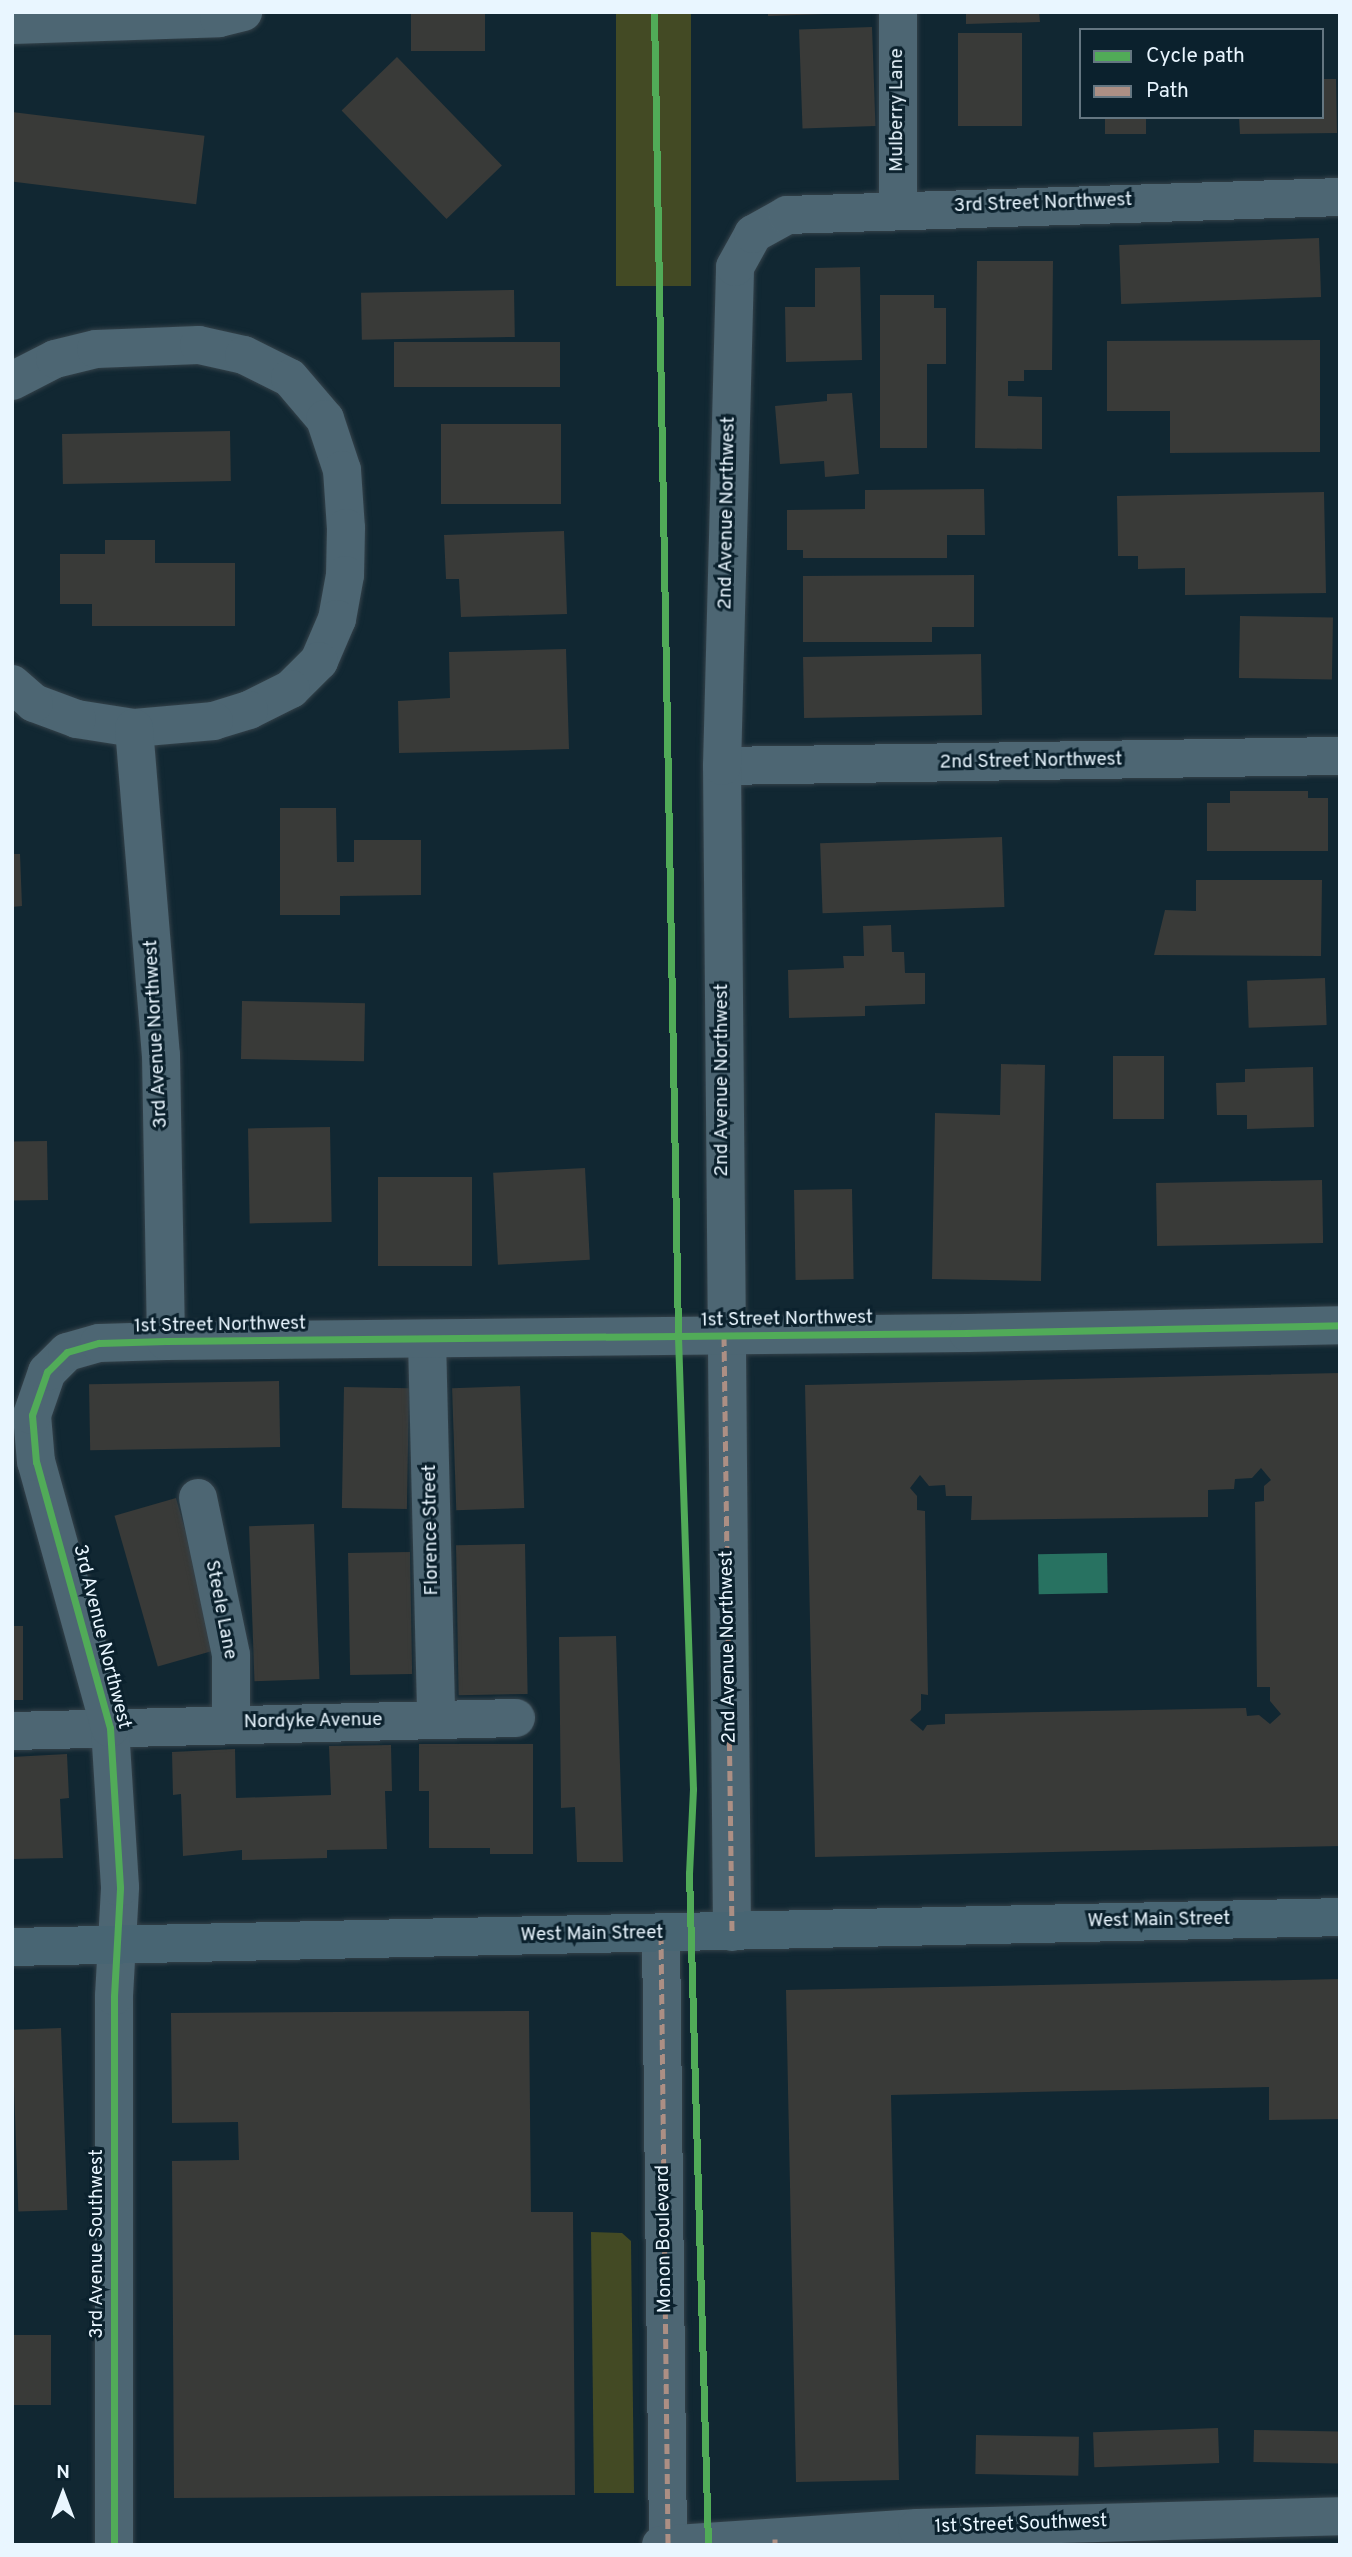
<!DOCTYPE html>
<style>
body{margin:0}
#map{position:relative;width:1352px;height:2557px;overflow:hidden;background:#112732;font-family:Overpass,sans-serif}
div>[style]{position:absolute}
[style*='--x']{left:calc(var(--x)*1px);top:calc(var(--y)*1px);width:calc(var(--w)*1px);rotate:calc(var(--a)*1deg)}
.green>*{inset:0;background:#434a24;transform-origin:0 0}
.water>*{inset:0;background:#287261;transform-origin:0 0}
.building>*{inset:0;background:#393a38;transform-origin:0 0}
.roads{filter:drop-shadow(0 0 2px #35424a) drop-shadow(0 0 2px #35424a)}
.minor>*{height:38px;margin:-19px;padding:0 19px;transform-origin:19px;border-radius:19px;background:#4d6673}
.major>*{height:38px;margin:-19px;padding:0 19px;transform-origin:19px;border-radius:19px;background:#486573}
.quiet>*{height:5px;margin-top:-2.5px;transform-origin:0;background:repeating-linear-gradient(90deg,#ac8f84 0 10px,transparent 0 15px)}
.cycleway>*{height:7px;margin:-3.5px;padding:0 3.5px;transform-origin:3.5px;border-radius:3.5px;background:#51ab58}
span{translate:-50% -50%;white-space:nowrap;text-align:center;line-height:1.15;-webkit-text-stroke:6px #0b212d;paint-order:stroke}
.street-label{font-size:19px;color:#e9f6ff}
.frame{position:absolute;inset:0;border:14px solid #e9f6ff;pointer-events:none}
.legend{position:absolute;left:1079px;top:28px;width:245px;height:91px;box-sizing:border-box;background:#0b212d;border:2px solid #647681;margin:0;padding:9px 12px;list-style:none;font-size:21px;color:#e9f6ff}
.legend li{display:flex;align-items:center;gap:14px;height:35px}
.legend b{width:35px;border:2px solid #647681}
.north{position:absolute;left:28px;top:2459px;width:70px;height:70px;-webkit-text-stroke:5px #0b212d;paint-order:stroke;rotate:0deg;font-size:19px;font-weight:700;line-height:28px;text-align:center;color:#e9f6ff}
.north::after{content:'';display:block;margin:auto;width:24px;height:32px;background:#e9f6ff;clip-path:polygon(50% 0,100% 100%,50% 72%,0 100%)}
</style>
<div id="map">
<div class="green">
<div style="left:616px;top:12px;width:75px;height:274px"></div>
<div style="clip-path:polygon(591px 2232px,622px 2233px,631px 2241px,634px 2493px,594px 2493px)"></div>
</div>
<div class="water">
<div style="left:1107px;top:1553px;width:40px;height:69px;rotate:89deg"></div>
</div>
<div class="building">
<div style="left:411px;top:12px;width:74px;height:39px"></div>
<div style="clip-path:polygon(768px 12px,825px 12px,825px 14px,768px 16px)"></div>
<div style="clip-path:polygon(966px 12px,1039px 12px,1040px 22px,966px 24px)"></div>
<div style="left:872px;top:27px;width:99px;height:73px;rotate:88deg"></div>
<div style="left:958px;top:33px;width:64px;height:93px"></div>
<div style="left:397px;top:57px;width:151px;height:77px;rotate:46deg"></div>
<div style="clip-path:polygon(1322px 79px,1336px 79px,1337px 133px,1240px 134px,1239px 117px,1322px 117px)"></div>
<div style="left:12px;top:112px;width:194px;height:69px;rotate:7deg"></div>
<div style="left:1105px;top:117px;width:41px;height:17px"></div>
<div style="left:1319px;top:238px;width:59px;height:200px;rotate:88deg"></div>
<div style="clip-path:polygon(977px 261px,1053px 261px,1052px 370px,1024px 370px,1024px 381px,1008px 381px,1008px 396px,1042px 397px,1042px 449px,975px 448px)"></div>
<div style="clip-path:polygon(860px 267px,862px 360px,786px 362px,785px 307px,815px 307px,815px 268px)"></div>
<div style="left:514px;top:290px;width:47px;height:153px;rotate:89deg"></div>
<div style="clip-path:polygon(880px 295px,934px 295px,934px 308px,946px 308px,946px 364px,927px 364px,927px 448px,880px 448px)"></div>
<div style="clip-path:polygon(1320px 340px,1320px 452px,1170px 453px,1170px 411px,1107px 411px,1107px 341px)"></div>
<div style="left:560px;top:342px;width:45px;height:166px;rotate:90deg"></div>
<div style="clip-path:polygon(852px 393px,859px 474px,825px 477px,824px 461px,780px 464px,775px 406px,827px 401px,827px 394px)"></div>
<div style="left:441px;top:424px;width:120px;height:80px"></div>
<div style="left:230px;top:431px;width:50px;height:168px;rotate:89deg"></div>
<div style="clip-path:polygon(984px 489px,985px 535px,947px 535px,947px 558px,803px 558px,803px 550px,787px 550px,787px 510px,865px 509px,865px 490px)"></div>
<div style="clip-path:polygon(1324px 492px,1326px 593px,1185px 595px,1185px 568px,1138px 569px,1138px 556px,1118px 556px,1117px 496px)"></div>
<div style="clip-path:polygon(564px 531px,567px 614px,461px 617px,459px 579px,446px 579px,444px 535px)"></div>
<div style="clip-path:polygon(105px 540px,155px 540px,155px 563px,235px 563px,235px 626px,92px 626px,92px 604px,60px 604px,60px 554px,105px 554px)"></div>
<div style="clip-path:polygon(974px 575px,974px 627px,932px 627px,932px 642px,803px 642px,803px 576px)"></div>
<div style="left:1240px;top:616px;width:93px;height:62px;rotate:1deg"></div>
<div style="clip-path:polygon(566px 649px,569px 749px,399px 753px,398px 701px,450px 698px,449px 652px)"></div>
<div style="left:981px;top:654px;width:61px;height:178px;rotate:89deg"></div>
<div style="clip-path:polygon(1230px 791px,1308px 791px,1308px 798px,1328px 798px,1328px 851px,1207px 851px,1207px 803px,1230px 803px)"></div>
<div style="clip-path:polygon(280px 808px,336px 808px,337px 862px,354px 862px,354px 840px,421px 840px,421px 895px,340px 896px,340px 915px,280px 915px)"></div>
<div style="left:1002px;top:837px;width:70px;height:182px;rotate:88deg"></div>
<div style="clip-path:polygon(12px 854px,20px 854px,22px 906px,12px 907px)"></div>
<div style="clip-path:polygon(1196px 880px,1322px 880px,1321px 956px,1154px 955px,1165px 910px,1196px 911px)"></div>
<div style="clip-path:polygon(891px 925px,892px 952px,904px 952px,905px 973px,925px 973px,925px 1004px,865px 1006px,865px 1016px,789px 1018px,788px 970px,844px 968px,843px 956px,864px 956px,863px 926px)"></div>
<div style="left:1325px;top:978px;width:47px;height:78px;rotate:88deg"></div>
<div style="left:242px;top:1001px;width:123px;height:58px;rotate:1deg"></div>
<div style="left:1113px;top:1056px;width:51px;height:63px"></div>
<div style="clip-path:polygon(1001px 1064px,1045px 1065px,1041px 1281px,932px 1279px,935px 1113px,1000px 1115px)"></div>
<div style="clip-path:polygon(1313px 1067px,1314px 1127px,1247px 1129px,1247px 1115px,1217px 1115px,1216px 1083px,1245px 1082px,1245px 1069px)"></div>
<div style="left:330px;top:1127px;width:95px;height:82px;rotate:89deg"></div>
<div style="left:47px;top:1141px;width:59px;height:35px;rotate:89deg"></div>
<div style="left:585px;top:1168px;width:92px;height:92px;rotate:87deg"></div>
<div style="left:472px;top:1177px;width:89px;height:94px;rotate:90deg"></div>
<div style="left:1322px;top:1180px;width:63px;height:166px;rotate:89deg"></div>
<div style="left:852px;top:1189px;width:90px;height:58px;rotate:89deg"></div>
<div style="clip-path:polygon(evenodd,1340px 1373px,1340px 1846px,815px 1857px,805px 1385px,1340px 1373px,1261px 1468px,1271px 1480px,1264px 1486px,1264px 1501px,1255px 1502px,1257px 1687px,1270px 1687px,1270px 1701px,1281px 1714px,1270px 1724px,1259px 1715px,1247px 1716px,1246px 1708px,945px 1714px,945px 1724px,927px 1725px,923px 1731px,910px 1720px,921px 1710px,921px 1694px,928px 1695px,925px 1511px,917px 1510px,917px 1496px,910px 1488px,920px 1475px,929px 1486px,945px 1485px,946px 1496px,972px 1496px,971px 1520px,1208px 1517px,1208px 1490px,1234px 1489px,1235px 1479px,1252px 1478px,1261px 1468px)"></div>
<div style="left:279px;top:1381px;width:66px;height:190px;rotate:89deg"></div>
<div style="left:520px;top:1386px;width:122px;height:68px;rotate:88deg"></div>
<div style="left:344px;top:1387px;width:65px;height:121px;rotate:1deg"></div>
<div style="left:176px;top:1498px;width:157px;height:64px;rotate:74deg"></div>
<div style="left:314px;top:1524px;width:155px;height:65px;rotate:88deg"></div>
<div style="left:525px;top:1544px;width:150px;height:69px;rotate:89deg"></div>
<div style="left:410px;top:1552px;width:122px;height:62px;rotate:89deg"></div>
<div style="left:12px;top:1626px;width:11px;height:74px"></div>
<div style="clip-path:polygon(616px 1636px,623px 1862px,577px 1862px,575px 1807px,561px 1808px,559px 1637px)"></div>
<div style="clip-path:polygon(419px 1744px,533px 1744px,533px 1854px,490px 1854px,490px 1848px,429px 1848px,429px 1791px,419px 1791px)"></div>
<div style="clip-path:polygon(391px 1745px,392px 1791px,385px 1791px,387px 1849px,327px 1850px,327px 1858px,242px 1860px,242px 1850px,183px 1856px,181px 1794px,173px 1795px,172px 1752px,235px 1749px,236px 1798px,331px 1795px,329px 1746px)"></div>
<div style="clip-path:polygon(67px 1754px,69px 1798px,60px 1799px,63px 1858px,12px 1859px,12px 1757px)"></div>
<div style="clip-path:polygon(1340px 1979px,1340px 2119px,1269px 2120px,1269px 2087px,891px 2095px,899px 2480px,796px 2482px,786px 1990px)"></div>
<div style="clip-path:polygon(529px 2011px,531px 2212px,573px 2212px,575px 2495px,174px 2498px,172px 2161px,239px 2160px,238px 2122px,172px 2123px,171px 2013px)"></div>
<div style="left:61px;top:2028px;width:182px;height:49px;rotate:88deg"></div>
<div style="left:12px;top:2335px;width:39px;height:70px"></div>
<div style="left:1218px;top:2428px;width:35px;height:125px;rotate:88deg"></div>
<div style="left:1254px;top:2430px;width:86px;height:32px;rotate:1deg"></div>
<div style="left:976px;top:2435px;width:103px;height:39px;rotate:1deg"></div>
</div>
<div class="roads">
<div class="minor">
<div style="--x:898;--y:12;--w:197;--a:90"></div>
<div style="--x:12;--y:25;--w:207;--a:-1.9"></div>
<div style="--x:219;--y:18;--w:25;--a:-14"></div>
<div style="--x:12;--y:381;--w:48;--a:-27.1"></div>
<div style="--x:55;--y:359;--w:42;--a:-13.7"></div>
<div style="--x:96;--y:349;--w:103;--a:-2.2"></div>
<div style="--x:199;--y:345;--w:46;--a:12.5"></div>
<div style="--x:244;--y:355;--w:51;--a:26.6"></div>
<div style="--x:290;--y:378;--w:54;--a:49.5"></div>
<div style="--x:325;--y:419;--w:54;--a:71.6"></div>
<div style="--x:342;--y:470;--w:58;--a:86.1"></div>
<div style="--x:346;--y:528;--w:47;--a:91.2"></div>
<div style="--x:345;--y:575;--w:45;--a:100.3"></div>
<div style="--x:337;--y:619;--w:46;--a:113.2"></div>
<div style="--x:319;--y:661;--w:40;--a:135"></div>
<div style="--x:291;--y:689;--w:47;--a:153.4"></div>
<div style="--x:249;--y:710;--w:37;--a:163"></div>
<div style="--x:214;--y:721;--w:80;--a:175"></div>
<div style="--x:134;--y:728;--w:58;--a:-171"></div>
<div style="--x:77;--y:719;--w:46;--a:-159.6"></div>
<div style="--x:34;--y:703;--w:29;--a:-139"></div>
<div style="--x:134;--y:728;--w:328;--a:85.3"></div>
<div style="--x:161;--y:1055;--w:286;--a:89"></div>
<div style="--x:722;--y:766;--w:618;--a:-0.93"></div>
<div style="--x:427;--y:1340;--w:380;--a:88.6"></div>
<div style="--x:198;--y:1498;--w:160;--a:78.1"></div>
<div style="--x:231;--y:1655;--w:69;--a:90"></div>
<div style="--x:12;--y:1731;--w:504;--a:-1.48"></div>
<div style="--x:732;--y:1932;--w:1166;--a:-90.49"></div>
<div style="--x:722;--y:766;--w:499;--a:-88.5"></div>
<div style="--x:735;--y:267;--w:38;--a:-61"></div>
<div style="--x:753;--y:234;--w:39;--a:-29"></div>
<div style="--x:787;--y:215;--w:553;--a:-1.86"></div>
<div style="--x:661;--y:1934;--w:611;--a:89.34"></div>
<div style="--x:114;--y:2545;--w:549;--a:-90"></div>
<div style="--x:114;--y:1996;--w:109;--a:-86.8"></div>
<div style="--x:120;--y:1887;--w:159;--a:-93.6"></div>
<div style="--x:110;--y:1728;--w:276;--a:-105.5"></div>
<div style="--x:36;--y:1462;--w:47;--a:-94.9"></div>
<div style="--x:32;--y:1415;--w:46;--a:-70.8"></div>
<div style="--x:47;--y:1372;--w:28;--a:-45"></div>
<div style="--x:67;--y:1352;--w:33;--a:-16"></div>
<div style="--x:99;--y:1343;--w:67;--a:-1.7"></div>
<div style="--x:166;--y:1341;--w:802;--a:-0.57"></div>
<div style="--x:968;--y:1333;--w:372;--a:-1.2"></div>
<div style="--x:661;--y:2545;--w:257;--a:-3.8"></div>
<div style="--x:917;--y:2528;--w:423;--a:-1.6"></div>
</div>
<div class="major">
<div style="--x:12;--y:1947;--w:1328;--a:-1.29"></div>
</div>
</div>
<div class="quiet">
<div style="--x:724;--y:1336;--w:596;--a:89.23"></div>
<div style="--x:661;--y:1934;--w:611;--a:89.34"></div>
<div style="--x:775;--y:2539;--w:6;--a:90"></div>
</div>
<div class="cycleway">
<div style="--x:654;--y:12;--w:1325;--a:88.96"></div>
<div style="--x:678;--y:1337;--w:452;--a:88.1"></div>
<div style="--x:693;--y:1789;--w:84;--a:92.7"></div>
<div style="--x:689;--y:1873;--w:672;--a:88.38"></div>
<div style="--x:114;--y:2545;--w:549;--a:-90"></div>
<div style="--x:114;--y:1996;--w:109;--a:-86.8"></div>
<div style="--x:120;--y:1887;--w:159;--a:-93.6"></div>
<div style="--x:110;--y:1728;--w:276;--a:-105.5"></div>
<div style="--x:36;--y:1462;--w:47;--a:-94.9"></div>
<div style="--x:32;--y:1415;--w:46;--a:-70.8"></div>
<div style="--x:47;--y:1372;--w:28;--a:-45"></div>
<div style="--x:67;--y:1352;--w:33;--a:-16"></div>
<div style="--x:99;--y:1343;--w:67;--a:-1.7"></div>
<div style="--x:166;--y:1341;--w:802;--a:-0.57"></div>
<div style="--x:968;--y:1333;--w:372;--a:-1.2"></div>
</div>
<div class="street-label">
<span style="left:898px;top:110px;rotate:-90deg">Mulberry Lane</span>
<span style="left:1043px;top:204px;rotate:-2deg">3rd Street Northwest</span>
<span style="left:728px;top:513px;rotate:-89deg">2nd Avenue Northwest</span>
<span style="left:1031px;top:762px;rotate:-1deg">2nd Street Northwest</span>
<span style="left:157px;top:1034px;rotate:-93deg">3rd Avenue Northwest</span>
<span style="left:723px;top:1080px;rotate:-90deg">2nd Avenue Northwest</span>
<span style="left:787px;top:1320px;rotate:-1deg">1st Street Northwest</span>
<span style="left:220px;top:1326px;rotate:-1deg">1st Street Northwest</span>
<span style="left:432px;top:1530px;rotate:-91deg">Florence Street</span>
<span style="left:220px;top:1610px;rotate:79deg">Steele Lane</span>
<span style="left:101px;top:1637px;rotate:76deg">3rd Avenue Northwest</span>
<span style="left:729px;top:1647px;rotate:-91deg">2nd Avenue Northwest</span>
<span style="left:313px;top:1722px;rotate:-1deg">Nordyke Avenue</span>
<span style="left:1159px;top:1921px;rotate:-1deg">West Main Street</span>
<span style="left:592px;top:1935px;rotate:-1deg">West Main Street</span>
<span style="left:665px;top:2239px;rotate:-91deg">Monon Boulevard</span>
<span style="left:98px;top:2244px;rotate:-90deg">3rd Avenue Southwest</span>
<span style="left:1021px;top:2525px;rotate:-2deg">1st Street Southwest</span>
</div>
<div class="frame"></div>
<ul class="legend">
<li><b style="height:9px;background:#51ab58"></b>Cycle path</li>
<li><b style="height:9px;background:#ac8f84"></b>Path</li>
</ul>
<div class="north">N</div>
</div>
